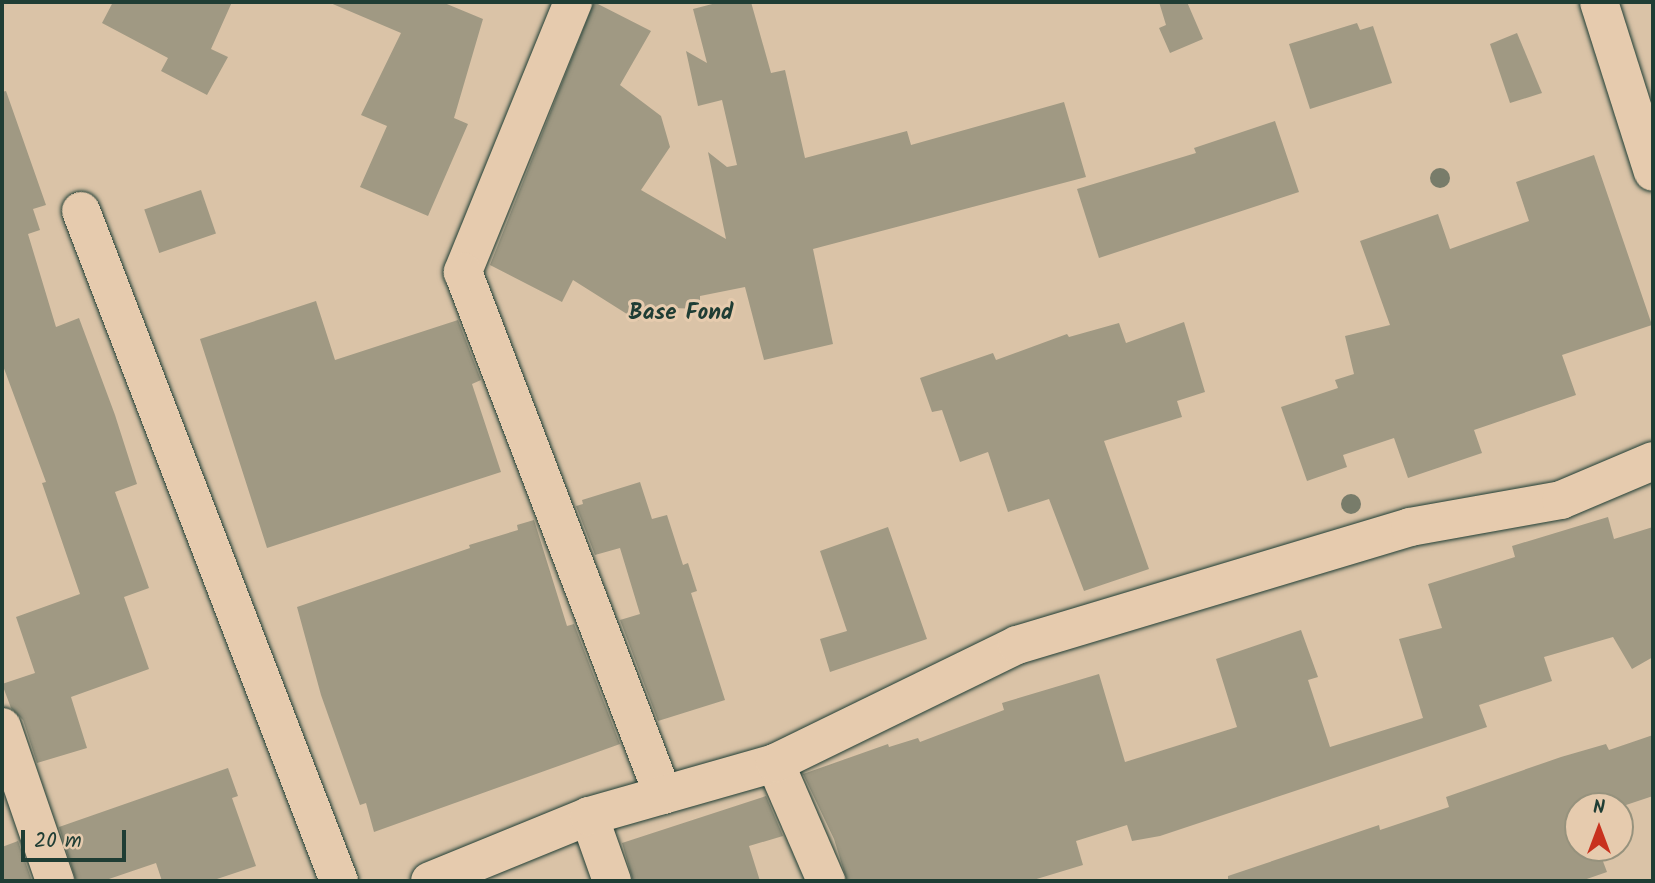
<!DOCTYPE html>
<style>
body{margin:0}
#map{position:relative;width:1655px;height:883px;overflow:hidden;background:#dac3a7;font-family:Kalam,sans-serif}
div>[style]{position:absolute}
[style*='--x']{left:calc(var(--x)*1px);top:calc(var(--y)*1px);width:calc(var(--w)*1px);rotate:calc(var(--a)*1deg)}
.building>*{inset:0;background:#a09983;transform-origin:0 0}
.roads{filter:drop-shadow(0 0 2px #1f3d34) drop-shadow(0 0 2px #1f3d34)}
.street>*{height:38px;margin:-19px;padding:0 19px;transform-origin:19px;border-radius:19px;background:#e6cbae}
.trees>*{width:20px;height:20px;margin:-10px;border-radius:50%;background:#787c6a}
span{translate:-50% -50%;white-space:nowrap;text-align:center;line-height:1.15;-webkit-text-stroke:6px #e6cbae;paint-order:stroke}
.quarter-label{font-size:23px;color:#1f3d34;font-weight:700}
.frame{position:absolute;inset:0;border:4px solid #1f3d34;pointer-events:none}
.north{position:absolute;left:1564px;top:792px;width:70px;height:70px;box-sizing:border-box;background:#e6cbae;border:2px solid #96927d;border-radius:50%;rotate:0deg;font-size:19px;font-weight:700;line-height:28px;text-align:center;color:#1f3d34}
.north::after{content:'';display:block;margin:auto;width:24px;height:32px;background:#c8321e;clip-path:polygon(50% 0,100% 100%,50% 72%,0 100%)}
.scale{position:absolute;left:21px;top:830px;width:105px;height:32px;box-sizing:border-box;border:4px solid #1f3d34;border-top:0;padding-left:9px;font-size:21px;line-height:24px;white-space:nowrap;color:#1f3d34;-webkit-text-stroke:5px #e6cbae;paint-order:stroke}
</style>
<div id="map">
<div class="building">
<div style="clip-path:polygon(113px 2px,232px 2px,211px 49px,228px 57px,207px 95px,161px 71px,168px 58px,102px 23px)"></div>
<div style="clip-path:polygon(328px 2px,442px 2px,483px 19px,454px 118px,468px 124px,428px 216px,360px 187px,387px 126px,361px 115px,401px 33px)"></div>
<div style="clip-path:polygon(594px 2px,651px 31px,620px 85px,661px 116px,670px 147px,641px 190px,726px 239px,708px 152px,727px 167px,737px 165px,722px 100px,698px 106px,686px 51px,707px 63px,693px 9px,720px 2px,751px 2px,771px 73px,785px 70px,805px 158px,907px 131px,911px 145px,1064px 102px,1086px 177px,813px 249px,833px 344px,764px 360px,745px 287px,700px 296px,700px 309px,647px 307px,638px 321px,573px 280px,562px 302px,490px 265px)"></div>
<div style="clip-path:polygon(1159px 2px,1187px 2px,1203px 39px,1170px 53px,1159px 28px,1166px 25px)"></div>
<div style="clip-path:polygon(1357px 23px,1360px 30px,1373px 26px,1392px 83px,1310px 109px,1289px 44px)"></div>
<div style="clip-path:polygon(1517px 33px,1542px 93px,1510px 103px,1490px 44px)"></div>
<div style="clip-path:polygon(6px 91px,46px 205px,33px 209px,40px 230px,28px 234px,56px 327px,79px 318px,115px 415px,137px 484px,115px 492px,149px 588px,124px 597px,149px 669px,71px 697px,87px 748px,37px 763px,23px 720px,11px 708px,2px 684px,35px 673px,16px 617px,80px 594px,42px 483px,46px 482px,2px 363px,2px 92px)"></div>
<div style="clip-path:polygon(1275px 121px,1299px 192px,1099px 258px,1077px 189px,1196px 153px,1194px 148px)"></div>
<div style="clip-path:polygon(1594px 155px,1652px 325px,1562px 355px,1576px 395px,1474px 430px,1482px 453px,1408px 478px,1394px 438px,1343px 455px,1347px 467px,1307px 481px,1281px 407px,1338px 388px,1335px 380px,1354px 374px,1345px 336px,1390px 325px,1360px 241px,1438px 214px,1450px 249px,1529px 221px,1516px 182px)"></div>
<div style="left:201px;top:190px;width:46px;height:60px;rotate:71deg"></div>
<div style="clip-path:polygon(316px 301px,335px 360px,458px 320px,481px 380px,472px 384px,501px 472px,267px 548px,200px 339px)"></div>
<div style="clip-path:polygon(1184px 322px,1205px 392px,1177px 401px,1182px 417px,1104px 441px,1149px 569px,1084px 591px,1049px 499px,1008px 512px,988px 452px,960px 462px,942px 410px,932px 412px,920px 378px,993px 353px,996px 360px,1067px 334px,1069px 337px,1119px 323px,1126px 343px)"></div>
<div style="clip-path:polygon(640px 482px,652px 519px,667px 515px,683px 565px,688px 563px,697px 591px,691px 593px,725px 700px,658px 721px,620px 620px,640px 614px,620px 548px,595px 555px,576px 506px,583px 504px,582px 500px)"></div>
<div style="clip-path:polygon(1608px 517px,1614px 539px,1653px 527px,1653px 657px,1632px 669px,1613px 637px,1544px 657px,1552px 681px,1479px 705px,1487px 727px,1160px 836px,1132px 841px,1127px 825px,1076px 841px,1083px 865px,1030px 881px,847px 881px,834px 839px,803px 774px,888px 744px,889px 747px,918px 738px,920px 742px,1004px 710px,1002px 703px,1099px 674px,1125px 762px,1237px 727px,1216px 659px,1301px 630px,1318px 677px,1308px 680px,1330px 747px,1423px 718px,1399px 639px,1442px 628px,1428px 584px,1515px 557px,1512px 546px)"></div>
<div style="clip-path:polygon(534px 520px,567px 626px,574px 624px,620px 744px,374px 832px,366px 803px,360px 805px,321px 695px,297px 607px,470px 548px,469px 545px,518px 530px,517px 525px)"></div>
<div style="clip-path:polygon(888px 527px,927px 639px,830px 672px,820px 639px,847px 631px,820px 551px)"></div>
<div style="clip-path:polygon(1653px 735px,1653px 796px,1620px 807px,1578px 806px,1578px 848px,1598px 848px,1607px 872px,1581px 881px,1228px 881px,1228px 876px,1379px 825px,1380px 830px,1449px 807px,1446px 797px,1561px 757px,1606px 744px,1609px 750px)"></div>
<div style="clip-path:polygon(228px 768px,238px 796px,232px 798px,256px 866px,211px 881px,162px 881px,156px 863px,103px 881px,76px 881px,59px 827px)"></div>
<div style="clip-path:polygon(766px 796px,783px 836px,749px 846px,760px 881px,633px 881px,622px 843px)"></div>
<div style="clip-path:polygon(18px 841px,32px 881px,2px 881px,2px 847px)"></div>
</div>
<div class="roads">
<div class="street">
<div style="--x:573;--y:2;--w:292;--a:112.2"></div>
<div style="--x:463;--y:272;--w:560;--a:69.07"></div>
<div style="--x:1599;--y:2;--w:178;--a:72.4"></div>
<div style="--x:81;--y:211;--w:718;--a:68.94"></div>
<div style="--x:2;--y:727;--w:163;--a:71"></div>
<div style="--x:775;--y:763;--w:129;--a:66.6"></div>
<div style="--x:589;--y:816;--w:69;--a:70.5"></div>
<div style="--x:430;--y:881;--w:172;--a:-22.2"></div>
<div style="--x:589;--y:816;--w:193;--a:-15.9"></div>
<div style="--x:775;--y:763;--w:269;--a:-26"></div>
<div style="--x:1017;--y:645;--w:410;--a:-16.7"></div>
<div style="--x:1410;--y:527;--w:153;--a:-10.1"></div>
<div style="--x:1561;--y:500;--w:100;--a:-23"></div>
</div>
</div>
<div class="trees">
<div style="left:1440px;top:178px"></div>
<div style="left:1351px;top:504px"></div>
</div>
<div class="quarter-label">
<span style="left:681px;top:313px">Base Fond</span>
</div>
<div class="frame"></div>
<div class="north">N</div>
<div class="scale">20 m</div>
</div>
